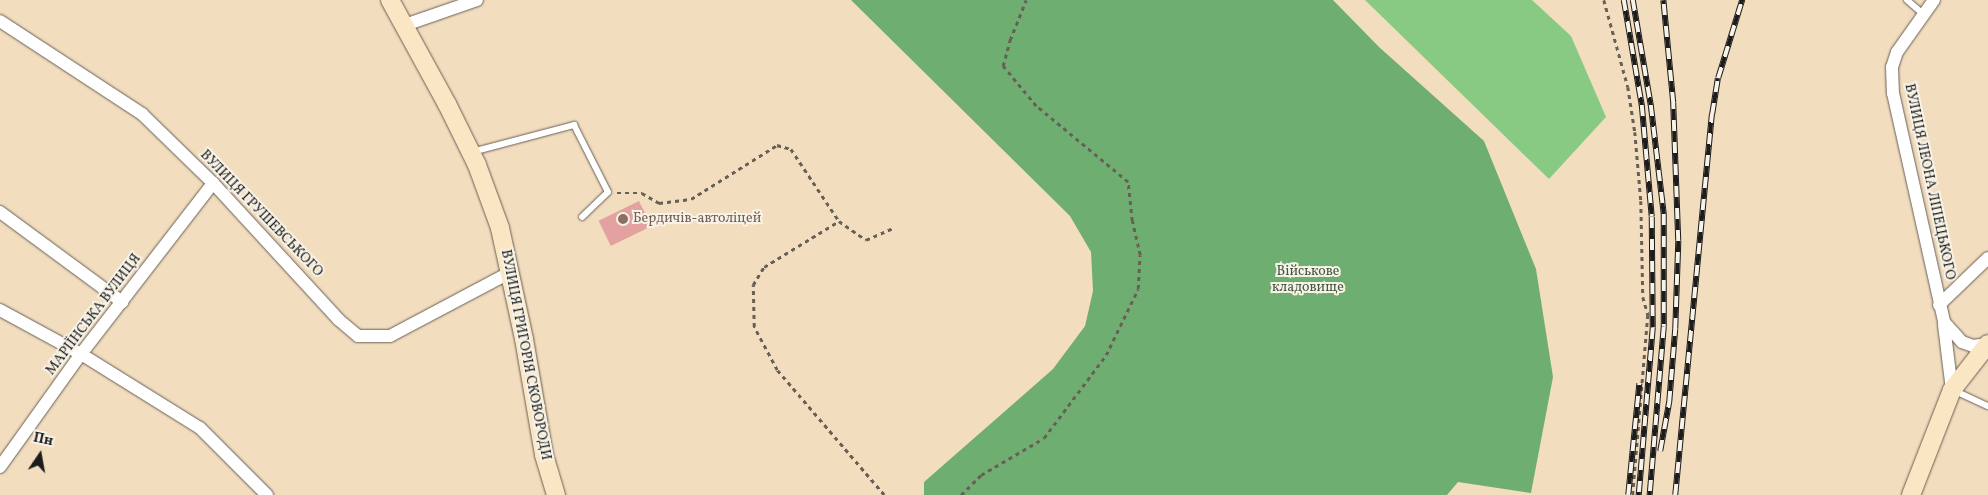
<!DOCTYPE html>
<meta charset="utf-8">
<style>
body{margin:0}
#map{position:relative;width:1988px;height:495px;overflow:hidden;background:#f3ddbf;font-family:Vollkorn,serif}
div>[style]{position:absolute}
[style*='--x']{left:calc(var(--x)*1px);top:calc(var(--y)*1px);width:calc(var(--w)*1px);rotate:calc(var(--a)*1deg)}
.green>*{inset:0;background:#88ca83}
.forest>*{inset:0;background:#6eae71}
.building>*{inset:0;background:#e3a19f;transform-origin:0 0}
.path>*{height:2.5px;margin-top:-1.25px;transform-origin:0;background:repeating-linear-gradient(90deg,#676055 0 4px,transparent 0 8px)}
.roads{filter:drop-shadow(0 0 1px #676055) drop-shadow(0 0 1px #676055)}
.service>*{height:6px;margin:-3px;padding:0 3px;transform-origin:3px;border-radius:3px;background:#fff}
.minor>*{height:12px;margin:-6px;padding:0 6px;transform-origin:6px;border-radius:6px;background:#fff}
.secondary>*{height:18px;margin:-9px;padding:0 9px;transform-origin:9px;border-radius:9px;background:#fbe6c4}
.rail>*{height:5.5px;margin-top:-2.75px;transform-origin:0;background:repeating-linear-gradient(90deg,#f7f3e8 0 11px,#1c1c1c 0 22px);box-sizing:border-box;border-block:1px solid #1c1c1c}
.dots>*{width:14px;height:14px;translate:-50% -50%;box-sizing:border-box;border:2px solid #f7f3e8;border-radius:50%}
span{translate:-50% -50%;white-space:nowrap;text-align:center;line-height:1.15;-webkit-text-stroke:4px #f7f3e8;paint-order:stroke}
.street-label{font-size:14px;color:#1c1c1c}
.education-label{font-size:14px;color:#785e54}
.left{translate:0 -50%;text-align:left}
.park-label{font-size:14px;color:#425940}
.north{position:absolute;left:15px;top:430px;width:50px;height:50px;-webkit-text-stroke:4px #f7f3e8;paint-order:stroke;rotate:12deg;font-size:14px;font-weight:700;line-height:20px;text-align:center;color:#1c1c1c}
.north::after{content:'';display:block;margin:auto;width:18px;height:22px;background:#1c1c1c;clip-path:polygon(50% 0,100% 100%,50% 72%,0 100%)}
</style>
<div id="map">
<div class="green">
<div style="clip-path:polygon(1365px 0,1532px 0,1571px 36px,1606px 117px,1549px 179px)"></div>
</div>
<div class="forest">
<div style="clip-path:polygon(851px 0,1333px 0,1379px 47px,1484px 141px,1536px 269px,1553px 377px,1531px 493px,1458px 482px,1447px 495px,924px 495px,924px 482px,1053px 369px,1085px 326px,1093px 291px,1091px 252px,1070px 216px)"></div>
</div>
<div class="building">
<div style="left:639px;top:201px;width:28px;height:45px;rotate:64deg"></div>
</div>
<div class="path">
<div style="--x:1604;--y:0;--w:90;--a:74.6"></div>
<div style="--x:1628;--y:87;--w:46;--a:81.2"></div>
<div style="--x:1635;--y:132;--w:69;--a:85"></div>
<div style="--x:1641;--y:201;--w:96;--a:88.8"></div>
<div style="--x:1643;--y:297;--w:19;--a:74"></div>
<div style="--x:1648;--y:315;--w:181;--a:94.8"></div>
<div style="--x:617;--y:193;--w:25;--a:0"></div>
<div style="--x:642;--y:193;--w:20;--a:30"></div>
<div style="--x:659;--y:203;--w:32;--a:-7"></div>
<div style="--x:691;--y:199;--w:102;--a:-32.1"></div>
<div style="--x:777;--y:145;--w:15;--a:16"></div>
<div style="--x:791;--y:149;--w:87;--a:56.3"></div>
<div style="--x:884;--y:495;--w:165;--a:-130.6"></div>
<div style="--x:777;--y:370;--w:49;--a:-118.1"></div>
<div style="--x:754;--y:327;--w:42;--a:-91.4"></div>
<div style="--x:753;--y:285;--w:21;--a:-59"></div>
<div style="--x:764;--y:267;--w:88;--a:-31.5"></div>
<div style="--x:839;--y:221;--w:33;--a:35"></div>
<div style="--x:866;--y:240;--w:30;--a:-24"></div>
<div style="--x:961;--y:495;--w:28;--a:-45"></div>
<div style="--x:981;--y:475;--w:73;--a:-30.4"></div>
<div style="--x:1044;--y:438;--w:104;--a:-53.2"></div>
<div style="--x:1106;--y:355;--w:73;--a:-64.1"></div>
<div style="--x:1138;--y:289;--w:34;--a:-87"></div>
<div style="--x:1140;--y:255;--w:35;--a:-103"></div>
<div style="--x:1132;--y:221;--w:39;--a:-96"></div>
<div style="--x:1128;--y:182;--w:119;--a:-140.4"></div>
<div style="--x:1036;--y:106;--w:52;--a:-129.5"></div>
<div style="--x:1003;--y:66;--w:27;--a:-75"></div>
<div style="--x:1010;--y:40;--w:43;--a:-68.2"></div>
</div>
<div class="roads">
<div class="service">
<div style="--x:1907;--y:0;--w:20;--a:41"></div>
<div style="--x:472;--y:152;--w:106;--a:-14.8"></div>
<div style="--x:574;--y:125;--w:75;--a:63.1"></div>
<div style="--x:608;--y:192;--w:36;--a:136"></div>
<div style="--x:1953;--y:390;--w:38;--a:25"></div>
</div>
<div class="minor">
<div style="--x:1934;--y:0;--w:64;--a:125.4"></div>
<div style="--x:1897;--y:52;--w:16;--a:108"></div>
<div style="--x:1892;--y:67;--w:26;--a:88"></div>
<div style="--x:1893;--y:93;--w:235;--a:77.4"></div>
<div style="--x:1944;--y:322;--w:27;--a:48"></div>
<div style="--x:1962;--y:342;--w:12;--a:20"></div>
<div style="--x:1973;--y:346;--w:15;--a:-8"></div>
<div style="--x:0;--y:21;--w:170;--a:33.2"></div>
<div style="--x:142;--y:114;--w:99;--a:44.2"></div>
<div style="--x:213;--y:183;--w:186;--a:47.4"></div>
<div style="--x:339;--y:320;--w:25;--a:40"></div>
<div style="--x:358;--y:336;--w:32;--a:0"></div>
<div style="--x:390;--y:336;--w:137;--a:-27.9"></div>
<div style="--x:405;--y:25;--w:76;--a:-19.1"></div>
<div style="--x:0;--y:212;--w:152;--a:36.4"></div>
<div style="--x:1939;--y:305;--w:68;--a:-43.8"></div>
<div style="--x:0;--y:310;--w:92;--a:28.5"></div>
<div style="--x:81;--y:354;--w:140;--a:31.9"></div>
<div style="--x:200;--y:428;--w:95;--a:45"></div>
<div style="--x:1944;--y:325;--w:65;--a:83"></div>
<div style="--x:0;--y:467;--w:139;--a:-54.4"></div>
<div style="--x:81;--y:354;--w:216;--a:-52.3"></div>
</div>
<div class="secondary">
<div style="--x:390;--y:0;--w:119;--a:61.3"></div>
<div style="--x:447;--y:104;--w:68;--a:63.8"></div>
<div style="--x:477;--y:165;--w:67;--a:69.9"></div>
<div style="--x:500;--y:228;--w:114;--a:77.8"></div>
<div style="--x:524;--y:339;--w:118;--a:80.2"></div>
<div style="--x:544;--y:455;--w:42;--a:73.3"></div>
<div style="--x:1911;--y:495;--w:113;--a:-68.7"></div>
<div style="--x:1952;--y:390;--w:58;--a:-52"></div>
</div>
</div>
<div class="rail">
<div style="--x:1624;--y:0;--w:107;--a:80.3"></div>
<div style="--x:1642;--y:105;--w:112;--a:84.9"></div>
<div style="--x:1652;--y:217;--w:111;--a:89.5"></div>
<div style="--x:1653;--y:328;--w:168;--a:94.8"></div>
<div style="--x:1633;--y:0;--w:107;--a:80.3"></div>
<div style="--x:1651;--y:105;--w:110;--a:83.2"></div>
<div style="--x:1664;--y:214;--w:113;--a:90"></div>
<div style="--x:1664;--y:327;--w:169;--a:94.8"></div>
<div style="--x:1660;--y:451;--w:50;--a:-79.6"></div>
<div style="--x:1669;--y:402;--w:73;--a:-85.3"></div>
<div style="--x:1675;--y:329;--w:88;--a:-88"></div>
<div style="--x:1678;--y:241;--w:138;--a:-92.1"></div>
<div style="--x:1673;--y:103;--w:103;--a:-95.5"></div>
<div style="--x:1628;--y:495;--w:112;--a:-84.3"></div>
<div style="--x:1675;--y:495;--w:383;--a:-84.5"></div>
<div style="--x:1712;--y:114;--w:36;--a:-81"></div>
<div style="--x:1718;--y:78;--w:82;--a:-72.9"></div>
</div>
<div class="dots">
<div style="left:623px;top:219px;background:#8d6e63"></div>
</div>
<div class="street-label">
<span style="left:1929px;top:182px;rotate:78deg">ВУЛИЦЯ ЛЕОНА ЛІПЕЦЬКОГО</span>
<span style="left:261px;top:214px;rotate:46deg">ВУЛИЦЯ ГРУШЕВСЬКОГО</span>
<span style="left:94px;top:315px;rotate:-53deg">МАРІЇНСЬКА ВУЛИЦЯ</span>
<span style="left:525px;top:355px;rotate:79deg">ВУЛИЦЯ ГРИГОРІЯ СКОВОРОДИ</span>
</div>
<div class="education-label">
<span class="left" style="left:633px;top:219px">Бердичів-автоліцей</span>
</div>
<div class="park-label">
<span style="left:1308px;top:280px">Військове<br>кладовище</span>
</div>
<div class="north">Пн</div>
</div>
